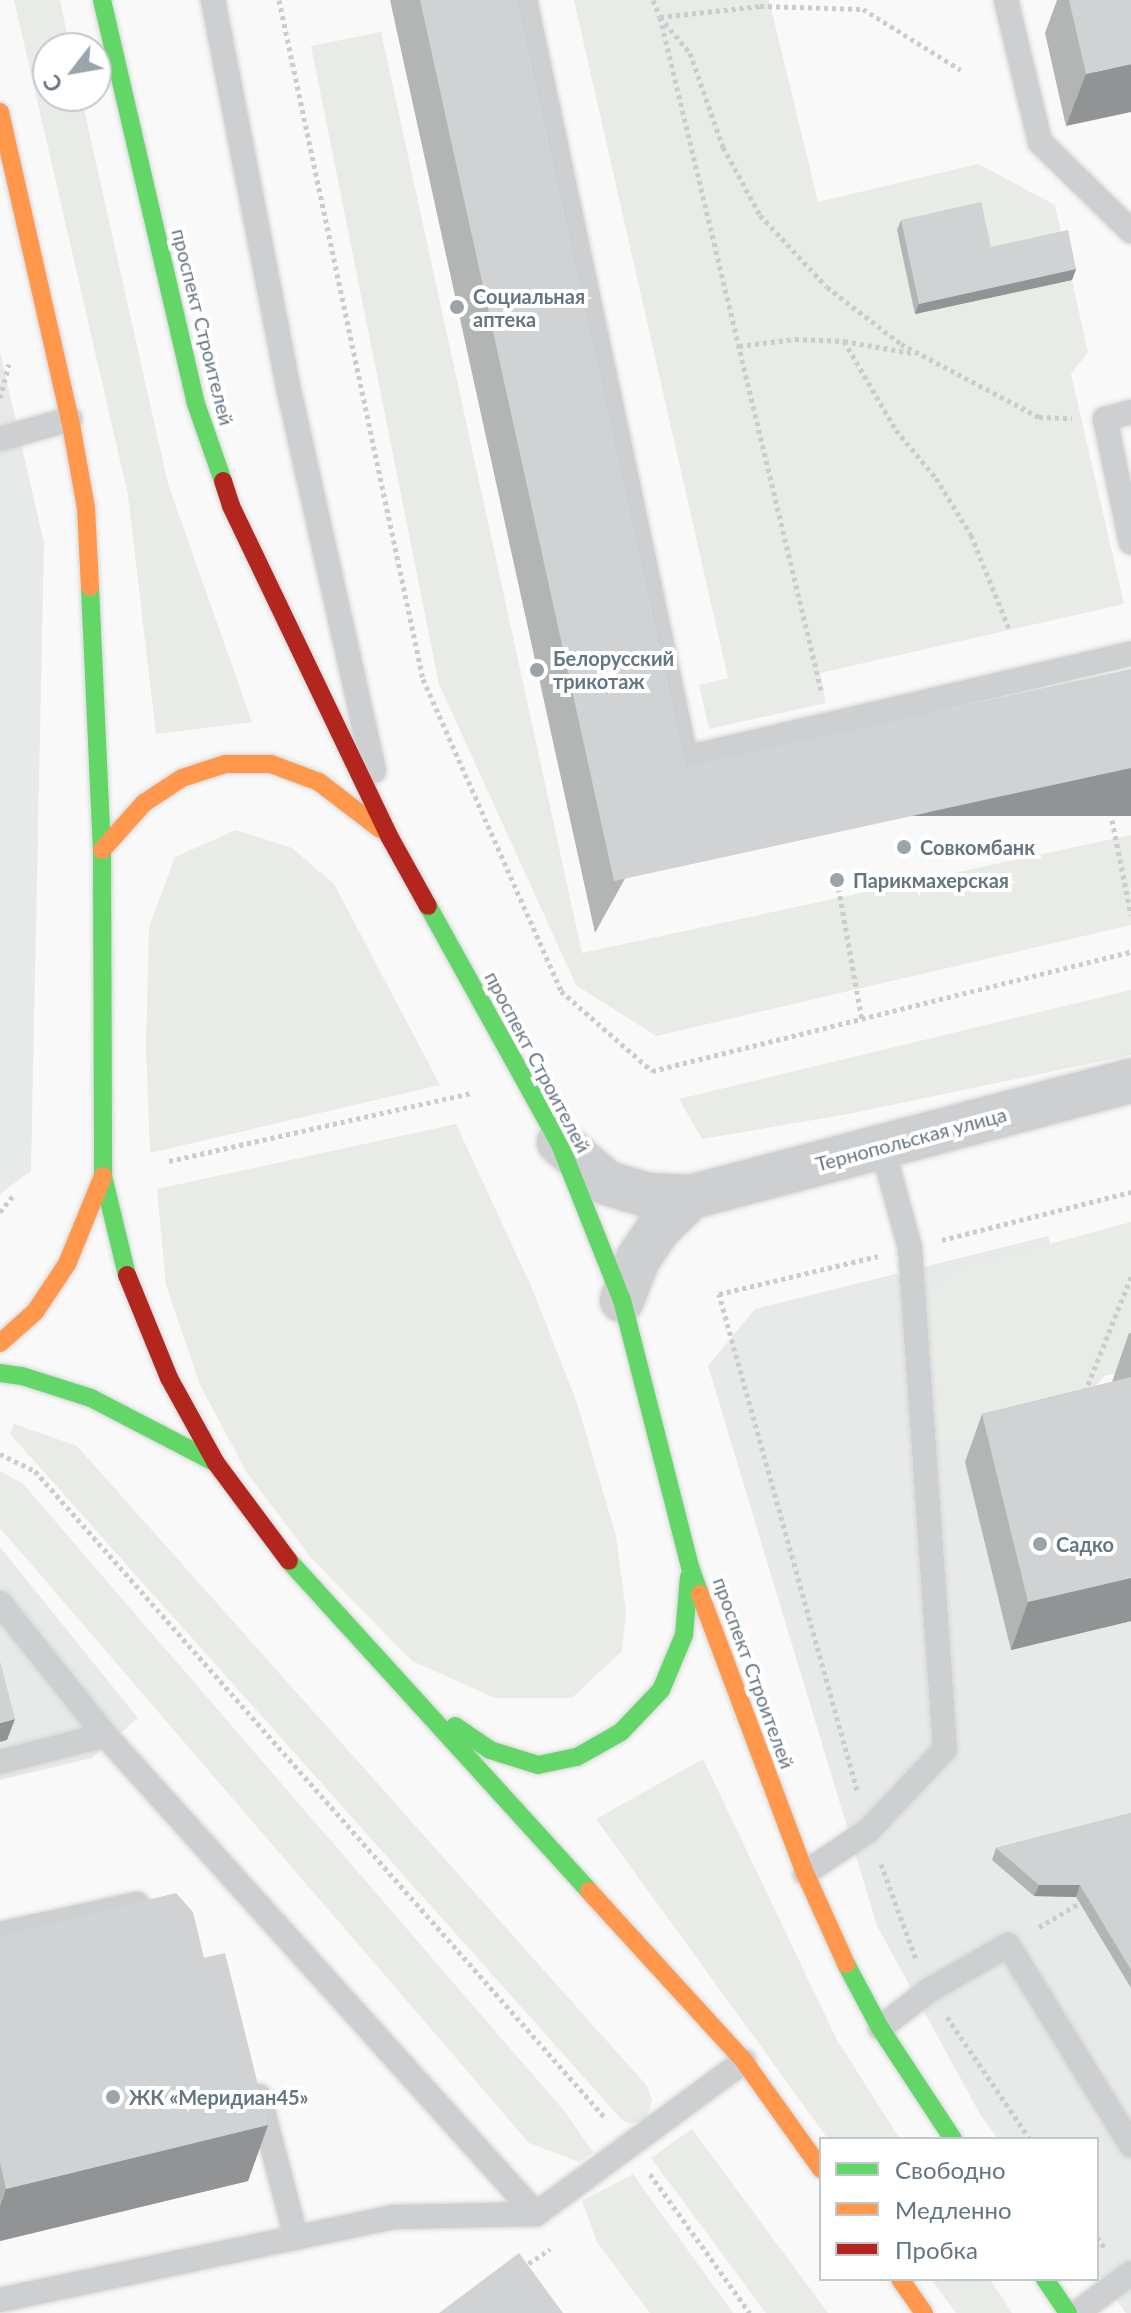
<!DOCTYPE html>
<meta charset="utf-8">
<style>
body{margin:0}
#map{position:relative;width:1131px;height:2313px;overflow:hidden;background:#f9f9f9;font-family:Lato,sans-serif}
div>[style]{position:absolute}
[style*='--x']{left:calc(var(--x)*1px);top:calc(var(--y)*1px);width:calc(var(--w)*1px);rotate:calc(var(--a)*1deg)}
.built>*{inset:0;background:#e8e9e9}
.green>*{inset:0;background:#e8ebe6}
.path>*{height:5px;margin-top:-2.5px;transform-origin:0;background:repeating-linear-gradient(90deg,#cbcccd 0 4px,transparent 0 8px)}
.roads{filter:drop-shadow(0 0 2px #d5d6d7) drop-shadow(0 0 2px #d5d6d7)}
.lane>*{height:24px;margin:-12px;padding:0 12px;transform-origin:12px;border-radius:12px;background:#cecfd0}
.street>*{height:44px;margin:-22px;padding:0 22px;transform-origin:22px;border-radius:22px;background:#cecfd0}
.fast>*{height:18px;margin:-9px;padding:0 9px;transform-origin:9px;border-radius:9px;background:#63d668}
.slow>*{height:18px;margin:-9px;padding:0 9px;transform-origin:9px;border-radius:9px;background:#ff974d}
.jam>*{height:18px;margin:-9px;padding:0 9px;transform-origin:9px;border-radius:9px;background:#b3261e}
.wall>*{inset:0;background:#b3b5b5}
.shaded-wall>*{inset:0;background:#929394;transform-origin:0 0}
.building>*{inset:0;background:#d0d2d3}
.dots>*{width:22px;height:22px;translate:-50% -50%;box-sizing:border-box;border:4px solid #fff;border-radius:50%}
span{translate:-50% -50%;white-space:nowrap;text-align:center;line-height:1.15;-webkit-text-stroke:8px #fff;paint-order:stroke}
.poi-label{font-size:20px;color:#657683;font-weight:700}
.left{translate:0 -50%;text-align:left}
.street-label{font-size:20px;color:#657683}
.legend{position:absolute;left:819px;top:2137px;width:280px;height:144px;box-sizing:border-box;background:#fff;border:2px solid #c1c8cd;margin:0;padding:10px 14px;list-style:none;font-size:24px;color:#657683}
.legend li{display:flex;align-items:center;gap:16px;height:40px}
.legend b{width:40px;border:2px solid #c1c8cd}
.north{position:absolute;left:32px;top:32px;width:80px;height:80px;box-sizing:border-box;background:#fff;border:2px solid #c1c8cd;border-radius:50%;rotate:239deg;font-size:22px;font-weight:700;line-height:32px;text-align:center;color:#657683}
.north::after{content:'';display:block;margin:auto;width:28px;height:36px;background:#99a4ac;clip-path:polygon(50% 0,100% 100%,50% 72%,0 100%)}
</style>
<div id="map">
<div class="built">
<div style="clip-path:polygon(0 352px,44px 543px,31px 1171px,0 1194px)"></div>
<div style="clip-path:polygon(1048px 1236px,1131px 1539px,1131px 2313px,1126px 2313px,1097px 2274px,1097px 2139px,998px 2139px,980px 2114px,877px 1926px,708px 1366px,755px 1309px)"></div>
<div style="clip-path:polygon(0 1547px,138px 1718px,92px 1758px,0 1780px)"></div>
</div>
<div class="green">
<div style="clip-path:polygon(14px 0,60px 0,70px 48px,48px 48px,48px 96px,81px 96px,168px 484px,252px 722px,156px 734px,128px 495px)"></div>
<div style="clip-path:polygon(574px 0,769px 0,818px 202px,978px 164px,1055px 205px,1088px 352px,1071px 374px,1124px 604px,820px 673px,826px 703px,709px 729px,699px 685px,728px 678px)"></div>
<div style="clip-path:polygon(381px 32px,582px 953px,1131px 835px,1131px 925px,656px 1036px,576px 985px,439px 684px,311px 46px)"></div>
<div style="clip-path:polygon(236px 830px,292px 848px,334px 884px,440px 1085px,150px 1153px,146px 1048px,149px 927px,175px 857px)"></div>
<div style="clip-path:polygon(1131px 990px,1131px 1055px,848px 1114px,702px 1139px,679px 1099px)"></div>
<div style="clip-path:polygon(456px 1124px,531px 1286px,577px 1403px,616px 1536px,626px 1613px,622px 1651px,572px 1698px,495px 1698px,412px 1661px,312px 1559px,247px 1473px,200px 1385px,166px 1285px,157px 1189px)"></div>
<div style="clip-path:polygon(1131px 1222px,1131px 1370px,1104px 1376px,1069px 1416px,938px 1446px,931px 1295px,954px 1270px)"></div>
<div style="clip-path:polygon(14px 1424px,77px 1446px,647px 2086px,652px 2100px,646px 2119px,631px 2124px,622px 2120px,10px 1434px)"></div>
<div style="clip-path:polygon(0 1471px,23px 1484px,565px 2112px,593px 2152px,579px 2162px,529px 2143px,0 1528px)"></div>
<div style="clip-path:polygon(703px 1759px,837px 2040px,900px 2139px,828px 2139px,596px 1819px)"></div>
<div style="clip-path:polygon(692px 2129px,828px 2313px,766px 2313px,651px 2158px)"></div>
<div style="clip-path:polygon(633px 2174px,733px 2313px,650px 2313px,597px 2242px,582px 2201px)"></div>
<div style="clip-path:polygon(931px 2279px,990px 2279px,1012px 2313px,956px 2313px)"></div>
</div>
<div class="path">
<div style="--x:279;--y:0;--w:694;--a:78.03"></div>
<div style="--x:423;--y:679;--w:341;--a:66.1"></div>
<div style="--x:561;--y:991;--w:121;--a:41.3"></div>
<div style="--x:652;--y:1071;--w:494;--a:-14"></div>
<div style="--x:653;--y:0;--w:18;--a:68"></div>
<div style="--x:660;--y:17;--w:47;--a:50.2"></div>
<div style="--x:690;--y:53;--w:100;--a:70.7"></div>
<div style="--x:723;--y:147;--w:77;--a:61.4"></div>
<div style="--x:760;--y:215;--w:98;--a:47.1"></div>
<div style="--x:827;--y:287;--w:93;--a:37.6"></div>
<div style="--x:901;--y:344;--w:156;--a:27.9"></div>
<div style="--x:1039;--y:417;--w:33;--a:2"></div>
<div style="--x:844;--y:341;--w:103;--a:59.7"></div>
<div style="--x:896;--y:430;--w:62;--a:50.2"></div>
<div style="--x:936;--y:478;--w:67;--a:58.4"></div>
<div style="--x:971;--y:535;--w:104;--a:67.9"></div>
<div style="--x:739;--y:346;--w:56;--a:-7.1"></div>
<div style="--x:795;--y:339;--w:49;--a:2.3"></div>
<div style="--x:844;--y:341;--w:69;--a:10"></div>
<div style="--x:0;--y:398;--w:35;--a:-75"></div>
<div style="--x:821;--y:690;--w:692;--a:-103.45"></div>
<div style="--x:660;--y:17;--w:101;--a:-6.3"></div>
<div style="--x:760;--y:6;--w:103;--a:1.7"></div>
<div style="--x:863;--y:9;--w:115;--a:31.9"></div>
<div style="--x:1112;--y:820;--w:97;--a:78.7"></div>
<div style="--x:837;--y:880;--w:143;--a:79.9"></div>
<div style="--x:169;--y:1161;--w:309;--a:-12.7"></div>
<div style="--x:0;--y:1212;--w:21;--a:-51"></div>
<div style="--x:942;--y:1240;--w:195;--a:-14.3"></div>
<div style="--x:1085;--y:1392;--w:124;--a:-68.2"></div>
<div style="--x:0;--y:1454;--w:39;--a:26"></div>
<div style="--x:35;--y:1471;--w:864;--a:48.61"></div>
<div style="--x:857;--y:1790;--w:515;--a:-105.55"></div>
<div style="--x:719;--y:1294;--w:163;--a:-13.4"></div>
<div style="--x:881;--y:1864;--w:101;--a:69.8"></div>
<div style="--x:1039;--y:1927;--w:53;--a:-30.4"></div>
<div style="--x:947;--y:2017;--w:148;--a:55.8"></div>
<div style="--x:650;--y:2174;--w:171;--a:54.3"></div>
<div style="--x:1097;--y:2237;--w:14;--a:56"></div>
<div style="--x:522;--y:2268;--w:34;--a:-34"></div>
</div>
<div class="roads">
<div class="lane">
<div style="--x:213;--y:0;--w:402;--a:79"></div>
<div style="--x:290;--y:395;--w:385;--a:77.4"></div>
<div style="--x:525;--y:0;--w:775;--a:78.01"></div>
<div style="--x:686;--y:758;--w:457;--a:-13.2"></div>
<div style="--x:1006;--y:0;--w:146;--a:76.5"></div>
<div style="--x:1040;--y:142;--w:127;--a:44.4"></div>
<div style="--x:1131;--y:412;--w:27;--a:165"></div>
<div style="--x:1105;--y:419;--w:126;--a:78.1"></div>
<div style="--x:0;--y:439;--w:73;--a:-15.9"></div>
<div style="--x:0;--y:1603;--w:169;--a:51.5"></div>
<div style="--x:0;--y:1762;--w:108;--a:-14.4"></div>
<div style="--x:105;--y:1735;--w:644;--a:48.02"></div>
<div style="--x:536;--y:2214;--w:258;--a:-36.3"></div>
<div style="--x:805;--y:1873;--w:76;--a:-33.7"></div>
<div style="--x:868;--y:1831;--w:112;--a:-46.8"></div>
<div style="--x:945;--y:1749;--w:502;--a:-94"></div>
<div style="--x:910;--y:1248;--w:106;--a:-105.4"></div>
<div style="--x:0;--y:1934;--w:140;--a:-12.4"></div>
<div style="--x:137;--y:1904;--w:5;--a:53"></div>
<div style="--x:880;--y:2028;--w:61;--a:-37.6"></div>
<div style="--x:928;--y:1991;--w:92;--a:-29.9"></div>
<div style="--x:1008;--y:1945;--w:235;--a:58.4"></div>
<div style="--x:259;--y:2096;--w:146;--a:75.3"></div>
<div style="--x:0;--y:2300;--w:402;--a:-11.9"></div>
<div style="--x:393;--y:2217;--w:143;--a:-1.2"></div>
<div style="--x:1077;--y:2313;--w:67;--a:-36.5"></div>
</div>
<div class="street">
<div style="--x:559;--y:1142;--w:63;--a:40.5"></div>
<div style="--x:607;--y:1183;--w:42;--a:16.7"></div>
<div style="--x:647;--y:1195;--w:44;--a:2.6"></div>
<div style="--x:691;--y:1197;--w:455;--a:-14.8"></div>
<div style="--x:622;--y:1300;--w:44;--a:-68.7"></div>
<div style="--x:638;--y:1259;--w:36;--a:-56"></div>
<div style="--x:658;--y:1229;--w:46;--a:-44.1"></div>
</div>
<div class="fast">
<div style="--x:102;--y:0;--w:412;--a:76.9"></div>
<div style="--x:195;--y:401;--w:85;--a:70.7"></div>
<div style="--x:90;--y:587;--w:263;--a:87.4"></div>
<div style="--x:102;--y:850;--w:326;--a:89.8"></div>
<div style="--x:103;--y:1176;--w:102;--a:76.4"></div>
<div style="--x:428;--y:906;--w:270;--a:61"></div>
<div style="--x:559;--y:1142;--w:170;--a:68.3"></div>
<div style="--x:622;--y:1300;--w:276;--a:75.7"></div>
<div style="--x:690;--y:1567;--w:29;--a:70"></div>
<div style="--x:0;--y:1373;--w:22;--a:8"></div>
<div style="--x:22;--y:1376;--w:72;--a:17.7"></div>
<div style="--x:91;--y:1398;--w:141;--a:27.5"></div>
<div style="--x:289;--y:1561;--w:446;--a:47.7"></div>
<div style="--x:455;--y:1726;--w:42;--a:34.4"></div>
<div style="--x:490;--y:1750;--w:50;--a:17.4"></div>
<div style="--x:538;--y:1765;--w:40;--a:-12"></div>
<div style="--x:577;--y:1757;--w:51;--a:-29.6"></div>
<div style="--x:621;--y:1732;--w:58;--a:-46.4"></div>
<div style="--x:661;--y:1690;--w:60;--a:-67.3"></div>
<div style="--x:684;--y:1635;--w:58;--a:-85.1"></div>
<div style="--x:846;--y:1964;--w:72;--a:62"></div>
<div style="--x:880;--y:2028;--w:133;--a:56.7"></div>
<div style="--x:1045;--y:2279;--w:41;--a:55.9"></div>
</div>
<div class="slow">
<div style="--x:0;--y:112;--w:315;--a:77.2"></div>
<div style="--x:70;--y:419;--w:90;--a:79.8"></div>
<div style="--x:86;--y:508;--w:79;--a:87.1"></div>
<div style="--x:102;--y:850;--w:63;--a:-48.2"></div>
<div style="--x:144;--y:803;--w:45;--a:-33.3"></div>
<div style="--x:182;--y:778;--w:45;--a:-18"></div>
<div style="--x:225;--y:764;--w:46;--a:0"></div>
<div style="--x:271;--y:764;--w:51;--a:20.6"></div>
<div style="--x:319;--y:782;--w:77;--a:37.6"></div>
<div style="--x:0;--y:1343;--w:47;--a:-41.5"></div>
<div style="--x:35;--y:1312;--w:58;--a:-56.3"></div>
<div style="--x:67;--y:1264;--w:95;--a:-67.8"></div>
<div style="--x:700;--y:1594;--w:298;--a:69.4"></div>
<div style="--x:805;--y:1873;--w:100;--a:65.7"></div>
<div style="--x:589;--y:1891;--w:230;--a:47.6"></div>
<div style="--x:744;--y:2061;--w:133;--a:54.5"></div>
<div style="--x:900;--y:2279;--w:42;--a:54.8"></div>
</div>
<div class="jam">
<div style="--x:223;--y:481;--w:26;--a:72"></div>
<div style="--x:231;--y:506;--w:366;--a:64.4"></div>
<div style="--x:389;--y:836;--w:80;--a:60.9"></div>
<div style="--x:127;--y:1275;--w:111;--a:67.8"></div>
<div style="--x:169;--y:1378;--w:97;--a:61.1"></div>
<div style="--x:216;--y:1463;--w:122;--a:53.3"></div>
</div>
</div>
<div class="wall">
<div style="clip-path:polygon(390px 0,518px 0,687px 766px,595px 933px)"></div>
<div style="clip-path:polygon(1057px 0,1131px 0,1066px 126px,1045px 33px)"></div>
<div style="clip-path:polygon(901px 220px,991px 247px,1076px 269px,1072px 280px,915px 314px,897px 230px)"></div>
<div style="clip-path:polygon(1129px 1333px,1131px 1333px,1131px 1621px,1011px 1650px,965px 1462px,982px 1414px,1112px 1382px)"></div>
<div style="clip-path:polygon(1131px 1813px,1131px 1988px,1076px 1897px,1034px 1896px,992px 1860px,996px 1848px)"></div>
<div style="clip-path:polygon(0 1936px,204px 1958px,268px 2125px,248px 2181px,0 2241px)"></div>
</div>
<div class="shaded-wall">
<div style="clip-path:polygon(1131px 64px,1131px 112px,1066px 126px,1086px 74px)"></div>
<div style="clip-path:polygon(1076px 269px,1072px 280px,915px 314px,919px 304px)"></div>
<div style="left:1131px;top:768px;width:48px;height:529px;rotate:90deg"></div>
<div style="clip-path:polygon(1131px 1578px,1131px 1621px,1011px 1650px,1028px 1602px)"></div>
<div style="clip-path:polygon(15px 1719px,7px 1740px,0 1742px,0 1723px)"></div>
<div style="clip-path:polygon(1039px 1885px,1080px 1885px,1076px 1897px,1034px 1896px)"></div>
<div style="clip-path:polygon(268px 2125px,248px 2181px,0 2241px,0 2207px,6px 2189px)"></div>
</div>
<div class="building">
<div style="clip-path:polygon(420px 0,518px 0,687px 766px,1131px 669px,1131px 768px,614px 881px)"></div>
<div style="clip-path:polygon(1069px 0,1131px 0,1131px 64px,1086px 74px)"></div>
<div style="clip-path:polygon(981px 202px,991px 247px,1068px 230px,1076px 269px,919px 304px,901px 220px)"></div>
<div style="clip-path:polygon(1131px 1377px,1131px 1578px,1028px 1602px,982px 1414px)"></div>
<div style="clip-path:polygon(0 1661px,15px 1719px,0 1723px)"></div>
<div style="clip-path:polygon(1131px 1813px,1131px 1970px,1080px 1885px,1039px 1885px,996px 1848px)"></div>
<div style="clip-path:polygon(176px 1893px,193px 1912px,204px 1958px,225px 1953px,268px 2125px,6px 2189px,0 2163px,0 1936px)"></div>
<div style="clip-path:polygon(519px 2253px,563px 2313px,439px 2313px)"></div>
</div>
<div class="dots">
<div style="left:457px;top:307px;background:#99a4ac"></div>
<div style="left:537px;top:670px;background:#99a4ac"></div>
<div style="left:904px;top:847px;background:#99a4ac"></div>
<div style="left:837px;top:880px;background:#99a4ac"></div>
<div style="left:1040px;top:1544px;background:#99a4ac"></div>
<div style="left:113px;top:2097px;background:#99a4ac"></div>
</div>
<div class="poi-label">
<span class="left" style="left:473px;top:308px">Социальная<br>аптека</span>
<span class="left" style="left:553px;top:670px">Белорусский<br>трикотаж</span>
<span class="left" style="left:920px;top:847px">Совкомбанк</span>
<span class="left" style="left:853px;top:880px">Парикмахерская</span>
<span class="left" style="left:1056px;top:1544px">Садко</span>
<span class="left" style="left:129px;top:2097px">ЖК «Меридиан45»</span>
</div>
<div class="street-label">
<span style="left:203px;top:327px;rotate:76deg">проспект Строителей</span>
<span style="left:538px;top:1062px;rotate:62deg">проспект Строителей</span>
<span style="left:911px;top:1139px;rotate:-15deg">Тернопольская улица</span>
<span style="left:754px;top:1673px;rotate:70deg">проспект Строителей</span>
</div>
<ul class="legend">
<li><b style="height:10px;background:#63d668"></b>Свободно</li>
<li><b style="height:10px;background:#ff974d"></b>Медленно</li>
<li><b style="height:10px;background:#b3261e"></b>Пробка</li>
</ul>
<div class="north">С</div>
</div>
